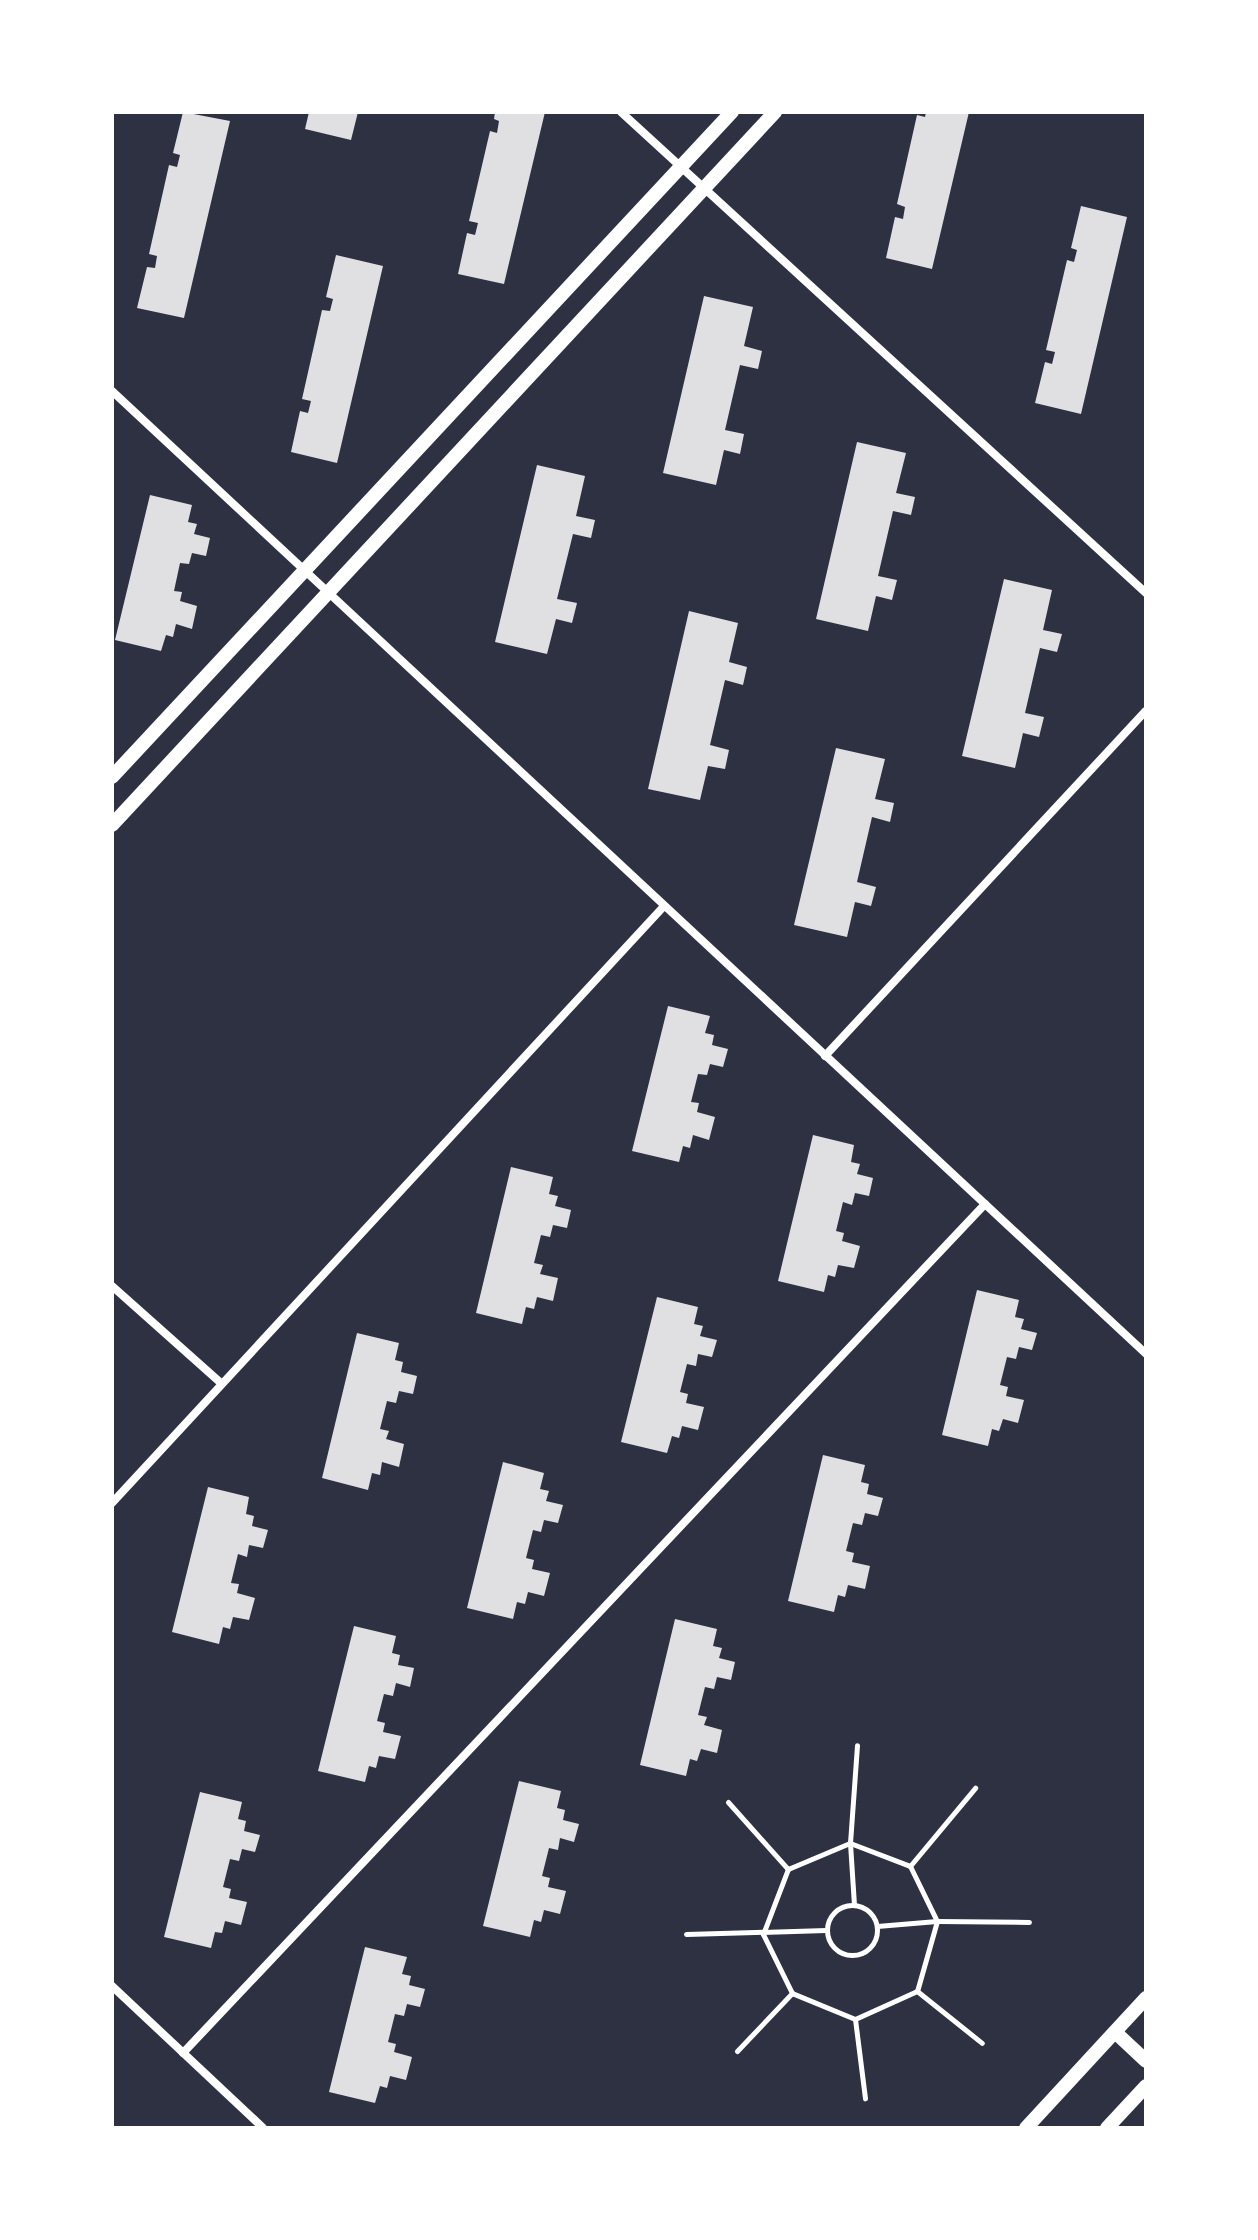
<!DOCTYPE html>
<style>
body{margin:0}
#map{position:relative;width:1258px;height:2240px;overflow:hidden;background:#2d3142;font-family:"Roboto Condensed",sans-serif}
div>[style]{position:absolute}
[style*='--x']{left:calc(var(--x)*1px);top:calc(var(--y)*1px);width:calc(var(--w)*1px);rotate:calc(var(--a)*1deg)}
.building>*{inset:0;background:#e0e0e3}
.path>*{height:5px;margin:-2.5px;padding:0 2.5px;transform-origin:2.5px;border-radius:2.5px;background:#fff}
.path>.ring{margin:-2.5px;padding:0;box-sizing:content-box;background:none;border:5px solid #fff;border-radius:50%}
.minor>*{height:8px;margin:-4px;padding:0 4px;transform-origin:4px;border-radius:4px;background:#fff}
.tertiary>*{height:14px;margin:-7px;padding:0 7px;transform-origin:7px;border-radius:7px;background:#fff}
span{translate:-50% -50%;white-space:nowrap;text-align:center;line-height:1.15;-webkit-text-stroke:8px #fff;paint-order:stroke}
.frame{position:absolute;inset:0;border:114px solid #fff;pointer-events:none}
</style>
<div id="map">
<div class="building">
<div style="clip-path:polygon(183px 112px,230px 121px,184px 318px,137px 308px,147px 267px,155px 268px,157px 256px,149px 254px,169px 165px,177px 167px,180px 155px,173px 153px)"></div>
<div style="clip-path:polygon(309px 112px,358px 112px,351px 140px,305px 129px)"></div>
<div style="clip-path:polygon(495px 112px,545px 112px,504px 284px,458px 274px,467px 233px,475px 235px,478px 223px,469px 221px,490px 131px,497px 133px,499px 121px,494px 119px)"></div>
<div style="clip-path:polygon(926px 112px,969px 112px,932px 269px,886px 258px,895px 217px,903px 219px,905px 207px,897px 204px,917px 115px,925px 117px)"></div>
<div style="clip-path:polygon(1081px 206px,1127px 217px,1081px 414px,1035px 403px,1045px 362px,1052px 364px,1055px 352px,1046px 350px,1067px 260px,1074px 262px,1077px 250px,1071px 248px)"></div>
<div style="clip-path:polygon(336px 255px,383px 266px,337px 463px,291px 452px,300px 411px,308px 413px,311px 401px,302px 399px,322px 310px,330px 311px,333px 299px,326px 297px)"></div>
<div style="clip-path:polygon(704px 296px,753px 307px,744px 346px,762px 351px,758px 369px,740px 365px,725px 430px,744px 434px,740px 454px,724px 450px,716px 485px,663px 473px)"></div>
<div style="clip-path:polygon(857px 442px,906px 453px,896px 493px,915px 497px,911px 515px,893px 511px,878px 576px,897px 580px,892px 600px,876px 596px,868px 631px,816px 619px)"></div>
<div style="clip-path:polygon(537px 465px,585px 476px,576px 516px,595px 520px,591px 538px,573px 534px,557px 599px,577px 603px,572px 623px,556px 619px,547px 654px,495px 642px)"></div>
<div style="clip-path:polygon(150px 495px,192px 505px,188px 522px,197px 524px,194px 534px,210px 538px,206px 556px,192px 553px,189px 564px,180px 563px,174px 591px,182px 592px,180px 601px,197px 606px,192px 629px,176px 624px,173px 637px,166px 635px,161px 651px,115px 640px)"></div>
<div style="clip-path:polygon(1004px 579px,1052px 590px,1043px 630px,1062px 634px,1057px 652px,1040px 648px,1025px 713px,1044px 717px,1039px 737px,1023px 733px,1015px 768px,962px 756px)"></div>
<div style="clip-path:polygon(689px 611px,738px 623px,729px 662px,747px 667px,743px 685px,725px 680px,710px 745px,729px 750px,725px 769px,708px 766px,700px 800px,648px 789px)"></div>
<div style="clip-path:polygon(836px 748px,885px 759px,875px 799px,894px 803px,890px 822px,872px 817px,857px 882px,876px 887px,871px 906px,855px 902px,847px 937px,794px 925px)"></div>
<div style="clip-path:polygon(668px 1006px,710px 1016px,705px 1033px,714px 1035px,712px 1045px,728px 1049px,723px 1067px,710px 1064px,707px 1075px,698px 1074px,691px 1102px,699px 1103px,697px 1112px,715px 1117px,709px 1140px,693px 1135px,690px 1148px,683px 1146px,679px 1162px,632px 1151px)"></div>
<div style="clip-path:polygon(813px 1135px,854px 1145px,851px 1162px,860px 1164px,857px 1174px,873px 1178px,869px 1196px,855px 1193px,852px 1205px,843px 1202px,836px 1231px,844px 1233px,842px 1241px,860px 1246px,854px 1268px,838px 1265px,835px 1277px,828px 1275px,824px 1292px,778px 1281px)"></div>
<div style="clip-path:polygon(511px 1167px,553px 1177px,549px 1194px,558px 1196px,555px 1206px,571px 1210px,567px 1228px,553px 1225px,550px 1237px,541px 1235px,534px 1263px,543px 1265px,540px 1274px,558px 1278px,553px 1301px,537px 1297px,534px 1309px,526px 1307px,522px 1324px,476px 1313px)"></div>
<div style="clip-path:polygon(977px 1290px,1019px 1300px,1015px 1317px,1024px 1319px,1021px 1329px,1037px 1333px,1032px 1350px,1019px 1347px,1016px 1359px,1007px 1357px,1000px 1385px,1008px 1387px,1006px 1396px,1024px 1400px,1018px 1423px,1003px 1419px,999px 1431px,992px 1429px,988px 1446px,942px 1435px)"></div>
<div style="clip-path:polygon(657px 1297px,698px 1307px,694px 1324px,703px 1326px,700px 1336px,717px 1340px,712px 1357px,698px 1354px,696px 1366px,687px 1364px,680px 1392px,688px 1394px,686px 1403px,704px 1407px,698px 1430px,682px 1426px,679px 1438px,672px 1436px,667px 1453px,621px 1442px)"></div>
<div style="clip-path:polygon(357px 1333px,399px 1343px,395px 1360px,403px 1362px,401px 1372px,417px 1376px,413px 1394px,399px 1391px,396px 1403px,387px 1401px,380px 1429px,389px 1431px,386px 1439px,404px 1444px,399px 1467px,382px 1462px,380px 1475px,372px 1473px,368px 1490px,322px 1478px)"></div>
<div style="clip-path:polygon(823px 1455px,865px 1465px,861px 1482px,869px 1484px,867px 1494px,883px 1498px,878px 1516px,865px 1513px,862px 1525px,853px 1523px,846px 1551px,854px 1553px,852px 1562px,870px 1566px,865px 1589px,848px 1585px,845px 1597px,838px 1595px,834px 1612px,788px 1601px)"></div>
<div style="clip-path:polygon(503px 1462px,544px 1473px,540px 1489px,549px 1491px,546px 1501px,563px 1505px,558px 1523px,544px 1520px,541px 1532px,533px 1530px,526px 1558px,534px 1560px,532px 1569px,550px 1573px,544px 1596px,528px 1592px,525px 1604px,517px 1602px,513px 1619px,467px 1608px)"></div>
<div style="clip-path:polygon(208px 1487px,249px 1497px,246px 1514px,254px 1516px,252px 1526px,268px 1530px,263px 1548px,249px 1545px,247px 1557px,238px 1554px,231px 1583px,239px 1584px,237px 1593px,255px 1598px,249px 1620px,233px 1617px,230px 1629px,223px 1627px,219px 1644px,172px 1632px)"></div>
<div style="clip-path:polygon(675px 1619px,717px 1629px,713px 1646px,722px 1648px,719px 1658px,735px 1662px,731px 1680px,717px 1677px,714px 1689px,705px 1687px,698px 1715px,707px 1717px,704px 1725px,722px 1730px,717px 1753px,701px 1749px,697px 1761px,690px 1759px,686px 1776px,640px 1765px)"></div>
<div style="clip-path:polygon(354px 1626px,396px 1636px,392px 1653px,400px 1655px,398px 1665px,414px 1668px,410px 1687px,396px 1683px,393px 1696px,384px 1694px,377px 1721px,385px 1723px,383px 1732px,401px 1736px,395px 1759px,379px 1756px,376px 1768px,369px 1766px,365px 1782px,318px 1771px)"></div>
<div style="clip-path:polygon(519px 1781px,561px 1791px,557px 1808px,565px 1810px,563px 1820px,579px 1824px,574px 1842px,560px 1838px,558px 1850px,549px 1848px,542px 1876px,550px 1878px,548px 1887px,566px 1891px,560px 1914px,544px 1910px,541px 1922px,534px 1920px,530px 1937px,483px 1926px)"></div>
<div style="clip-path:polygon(200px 1792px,242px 1802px,238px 1819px,246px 1821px,244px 1831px,260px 1835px,255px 1852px,242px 1849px,239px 1861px,230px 1859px,223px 1887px,231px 1889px,229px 1898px,247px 1902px,241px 1925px,225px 1921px,222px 1933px,215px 1932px,211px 1948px,164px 1937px)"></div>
<div style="clip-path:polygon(365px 1947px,407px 1957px,402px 1974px,411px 1976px,409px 1985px,425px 1989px,420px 2007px,407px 2004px,404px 2016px,395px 2014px,388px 2042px,396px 2044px,394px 2052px,412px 2057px,406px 2080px,390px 2076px,387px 2088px,380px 2086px,375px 2103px,329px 2092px)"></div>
</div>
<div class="path">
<div style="--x:728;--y:1802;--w:90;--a:48.2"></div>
<div style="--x:850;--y:1843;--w:64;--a:21"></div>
<div style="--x:910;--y:1866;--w:61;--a:63.9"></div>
<div style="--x:937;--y:1921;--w:73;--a:105.9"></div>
<div style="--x:917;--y:1991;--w:68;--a:155.7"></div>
<div style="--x:855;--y:2019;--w:68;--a:-157.6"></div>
<div style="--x:792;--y:1993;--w:66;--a:-116.2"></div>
<div style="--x:763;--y:1934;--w:70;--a:-69"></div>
<div style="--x:788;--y:1869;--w:67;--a:-22.8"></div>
<div style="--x:910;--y:1866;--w:102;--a:-50.2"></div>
<div class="ring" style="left:827px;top:1905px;width:45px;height:45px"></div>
<div style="--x:854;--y:1905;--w:62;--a:-93.7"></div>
<div style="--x:850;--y:1843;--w:98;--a:-85.9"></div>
<div style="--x:877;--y:1926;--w:60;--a:-4.8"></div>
<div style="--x:937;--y:1921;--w:92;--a:0.6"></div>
<div style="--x:686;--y:1934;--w:140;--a:-1.6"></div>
<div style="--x:917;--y:1991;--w:83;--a:38.7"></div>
<div style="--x:855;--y:2019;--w:80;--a:82.8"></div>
<div style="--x:737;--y:2051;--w:80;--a:-46.5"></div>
</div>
<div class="minor">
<div style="--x:621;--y:112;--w:712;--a:42.5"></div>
<div style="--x:112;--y:391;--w:1413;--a:42.96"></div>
<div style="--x:825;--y:1056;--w:471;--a:-47.1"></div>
<div style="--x:112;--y:1286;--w:147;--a:41.7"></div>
<div style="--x:112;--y:1503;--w:813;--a:-47.24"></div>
<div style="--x:112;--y:1986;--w:207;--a:43.2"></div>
<div style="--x:183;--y:2053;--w:1168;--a:-46.63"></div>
</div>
<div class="tertiary">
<div style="--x:112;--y:777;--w:909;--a:-47.01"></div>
<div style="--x:112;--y:825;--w:974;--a:-47.08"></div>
<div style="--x:1115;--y:2032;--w:42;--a:43.1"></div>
<div style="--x:1026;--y:2128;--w:177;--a:-47.3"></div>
<div style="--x:1107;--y:2128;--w:57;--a:-47.1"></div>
</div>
<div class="frame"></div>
</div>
